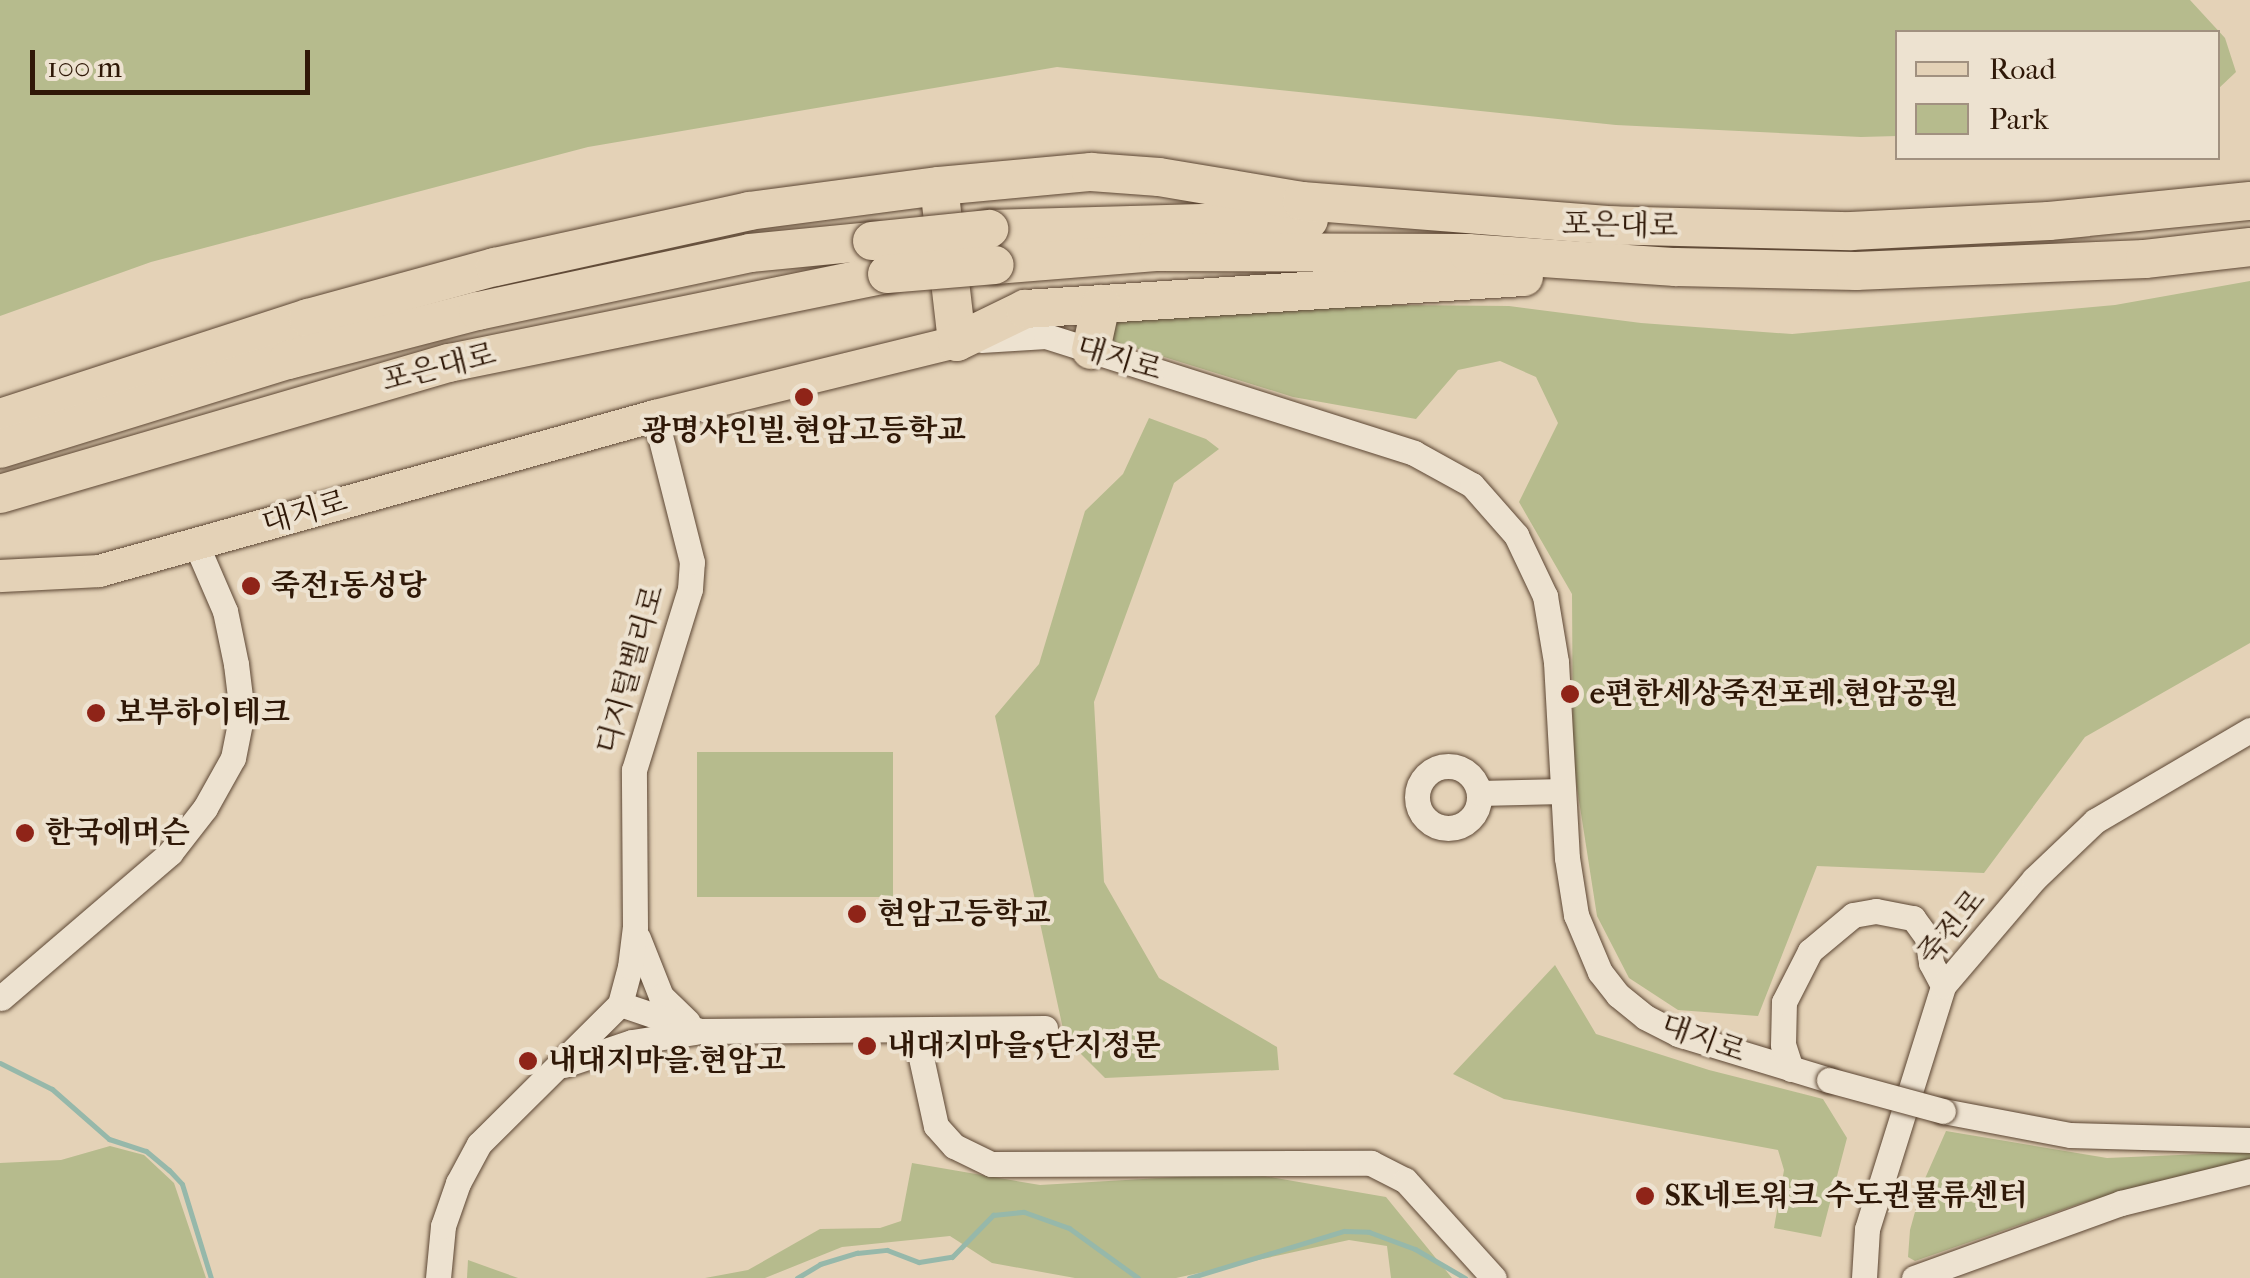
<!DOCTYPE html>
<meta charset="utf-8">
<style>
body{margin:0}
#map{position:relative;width:2250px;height:1278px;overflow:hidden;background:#e4d2b7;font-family:"IM FELL French Canon","Noto Serif KR",serif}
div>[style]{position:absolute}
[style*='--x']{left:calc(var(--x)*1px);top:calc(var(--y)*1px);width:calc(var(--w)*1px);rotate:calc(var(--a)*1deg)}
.green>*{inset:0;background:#b6bb8d;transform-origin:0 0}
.stream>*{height:5px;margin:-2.5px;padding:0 2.5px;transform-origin:2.5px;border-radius:2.5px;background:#96b8aa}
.roads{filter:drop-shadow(0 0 2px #5c4633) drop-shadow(0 0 2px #5c4633)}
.minor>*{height:25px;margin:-12.5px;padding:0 12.5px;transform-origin:12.5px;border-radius:12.5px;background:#ede2d0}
.minor>.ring{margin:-12.5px;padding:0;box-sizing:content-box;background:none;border:25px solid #ede2d0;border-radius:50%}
.major>*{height:32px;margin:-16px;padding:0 16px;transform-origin:16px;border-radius:16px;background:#e4d2b7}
.highway>*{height:38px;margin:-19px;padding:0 19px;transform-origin:19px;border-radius:19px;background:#e4d2b7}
.bridges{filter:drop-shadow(0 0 2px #5c4633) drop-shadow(0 0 2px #5c4633)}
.minor-bridge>*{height:25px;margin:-12.5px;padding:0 12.5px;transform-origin:12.5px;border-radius:12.5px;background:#ede2d0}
.highway-bridge>*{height:38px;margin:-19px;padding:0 19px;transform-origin:19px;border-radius:19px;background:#e4d2b7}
.dots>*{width:28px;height:28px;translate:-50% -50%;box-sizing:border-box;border:5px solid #ede2d0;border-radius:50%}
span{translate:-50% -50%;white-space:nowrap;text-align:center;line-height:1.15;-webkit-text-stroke:8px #ede2d0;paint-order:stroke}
.street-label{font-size:30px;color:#2f1807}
.poi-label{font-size:30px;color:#2f1807;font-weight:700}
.left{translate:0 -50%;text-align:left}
.legend{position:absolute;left:1895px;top:30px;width:325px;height:130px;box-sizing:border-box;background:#ede2d0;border:2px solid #a19180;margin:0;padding:12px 18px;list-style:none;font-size:30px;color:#2f1807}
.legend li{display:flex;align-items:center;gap:20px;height:50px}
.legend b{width:50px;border:2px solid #a19180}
.scale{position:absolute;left:30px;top:50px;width:280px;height:45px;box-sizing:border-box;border:5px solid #2f1807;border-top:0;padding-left:12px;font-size:30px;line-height:35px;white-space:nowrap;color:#2f1807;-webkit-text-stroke:8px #ede2d0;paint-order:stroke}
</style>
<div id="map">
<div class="green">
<div style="clip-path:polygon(0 0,2190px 0,2225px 38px,2236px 72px,2218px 89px,2218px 32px,1898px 32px,1897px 136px,1861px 137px,1616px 125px,1057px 67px,588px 147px,151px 262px,0 316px)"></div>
<div style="clip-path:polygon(2250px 281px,2250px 643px,2085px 737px,1984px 873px,1817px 866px,1758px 1016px,1678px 1010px,1629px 978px,1597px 916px,1573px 762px,1572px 594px,1519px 502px,1558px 423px,1536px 377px,1500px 361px,1458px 370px,1416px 419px,1293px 397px,1103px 338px,1108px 318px,1284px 304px,1509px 306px,1641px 323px,1792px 334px,2115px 305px)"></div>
<div style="clip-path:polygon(1149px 418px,1206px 439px,1219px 449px,1174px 483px,1094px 702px,1104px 882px,1159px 978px,1277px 1047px,1279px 1070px,1105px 1078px,1065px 1038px,995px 716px,1039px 664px,1085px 511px,1123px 474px)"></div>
<div style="left:697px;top:752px;width:196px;height:145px"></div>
<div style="clip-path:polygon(1555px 965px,1596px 1034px,1709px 1070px,1823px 1099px,1847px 1138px,1821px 1237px,1774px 1228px,1784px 1170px,1778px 1150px,1504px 1099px,1453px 1074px)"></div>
<div style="clip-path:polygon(1946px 1131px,2107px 1158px,2250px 1152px,2250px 1159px,2082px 1203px,1915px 1261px,1908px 1257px,1910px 1230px,1923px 1183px)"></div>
<div style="clip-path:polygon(110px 1146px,144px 1155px,174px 1183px,206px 1278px,0 1278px,0 1163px,61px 1160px)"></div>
<div style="clip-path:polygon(912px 1163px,1040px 1185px,1246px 1173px,1386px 1197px,1452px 1278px,1391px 1278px,1387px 1246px,1349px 1240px,1176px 1278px,1075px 1278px,992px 1263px,950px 1236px,842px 1247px,765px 1278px,705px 1278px,748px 1270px,820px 1229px,880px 1228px,901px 1221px)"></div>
<div style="clip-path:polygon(468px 1260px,518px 1278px,467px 1278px)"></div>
</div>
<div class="stream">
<div style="--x:0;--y:1063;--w:58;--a:26.6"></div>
<div style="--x:52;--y:1089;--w:76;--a:41.3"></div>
<div style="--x:109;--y:1139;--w:39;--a:18"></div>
<div style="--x:146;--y:1151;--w:30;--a:40"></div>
<div style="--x:169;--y:1170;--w:19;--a:47"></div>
<div style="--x:182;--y:1184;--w:98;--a:72.9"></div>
<div style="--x:797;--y:1278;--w:27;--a:-31"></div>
<div style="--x:820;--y:1264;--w:39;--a:-17"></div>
<div style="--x:857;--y:1253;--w:30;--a:-6"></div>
<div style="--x:887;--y:1250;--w:34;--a:21"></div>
<div style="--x:919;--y:1262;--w:33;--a:-9"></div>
<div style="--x:952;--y:1257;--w:59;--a:-45.7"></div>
<div style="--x:993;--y:1215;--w:31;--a:-6"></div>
<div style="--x:1024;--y:1212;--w:48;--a:19.6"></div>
<div style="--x:1069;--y:1228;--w:85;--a:35.9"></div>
<div style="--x:1189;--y:1278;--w:162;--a:-16.9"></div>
<div style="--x:1344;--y:1231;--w:25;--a:2"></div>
<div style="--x:1369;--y:1232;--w:49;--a:20.3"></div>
<div style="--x:1415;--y:1249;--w:58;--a:30.1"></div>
</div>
<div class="roads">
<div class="minor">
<div style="--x:981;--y:340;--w:65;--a:-3.5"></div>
<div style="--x:1046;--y:336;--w:386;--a:17.6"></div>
<div style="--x:1414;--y:453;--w:66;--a:28.9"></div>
<div style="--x:1472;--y:485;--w:67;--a:48.7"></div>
<div style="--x:1516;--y:535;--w:68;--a:64.6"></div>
<div style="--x:1545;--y:596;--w:67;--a:80.5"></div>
<div style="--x:1556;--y:662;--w:196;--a:86.8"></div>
<div style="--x:1567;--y:858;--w:58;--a:81"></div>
<div style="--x:1576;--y:915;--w:62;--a:67.2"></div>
<div style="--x:1600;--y:972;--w:29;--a:52"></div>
<div style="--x:1618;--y:995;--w:35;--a:39"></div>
<div style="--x:1645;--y:1017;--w:37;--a:27"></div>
<div style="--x:1678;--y:1034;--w:158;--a:16.9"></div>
<div class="ring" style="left:1417px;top:766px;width:37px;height:37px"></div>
<div style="--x:1479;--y:793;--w:84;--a:-1.4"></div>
<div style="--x:638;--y:938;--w:62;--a:68.4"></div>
<div style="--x:661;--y:996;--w:37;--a:44"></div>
<div style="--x:1;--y:998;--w:223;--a:-40.6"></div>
<div style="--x:170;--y:853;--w:57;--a:-52.1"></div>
<div style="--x:205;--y:808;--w:57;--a:-60.8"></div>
<div style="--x:233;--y:758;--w:46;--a:-78.7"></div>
<div style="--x:242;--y:713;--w:49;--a:-97"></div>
<div style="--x:236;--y:664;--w:54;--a:-101.7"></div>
<div style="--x:225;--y:611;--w:73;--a:-113.4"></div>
<div style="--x:620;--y:1004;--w:84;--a:18.6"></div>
<div style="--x:700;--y:1031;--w:345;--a:-0.5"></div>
<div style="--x:915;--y:1030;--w:98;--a:77.7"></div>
<div style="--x:936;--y:1126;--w:27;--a:48"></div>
<div style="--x:954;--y:1146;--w:41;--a:25.9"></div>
<div style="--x:991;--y:1164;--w:380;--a:-0.2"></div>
<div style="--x:1371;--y:1163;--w:38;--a:27"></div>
<div style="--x:1405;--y:1180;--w:132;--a:47.8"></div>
<div style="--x:564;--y:1065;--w:72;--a:-18.7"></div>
<div style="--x:632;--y:1042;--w:64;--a:-9"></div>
<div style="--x:1791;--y:1069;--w:25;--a:-108"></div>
<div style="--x:1783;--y:1045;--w:43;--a:-88.7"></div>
<div style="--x:1784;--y:1002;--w:57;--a:-63"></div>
<div style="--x:1810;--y:951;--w:56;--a:-39.9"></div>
<div style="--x:1853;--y:915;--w:23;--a:-10"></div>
<div style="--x:1876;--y:911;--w:38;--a:11"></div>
<div style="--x:1913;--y:918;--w:24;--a:54"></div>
<div style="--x:1927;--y:937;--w:26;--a:81"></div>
<div style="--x:1931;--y:963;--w:26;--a:62"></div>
<div style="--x:1943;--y:1111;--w:129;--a:10.7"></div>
<div style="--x:2070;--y:1135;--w:180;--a:1.6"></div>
<div style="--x:438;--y:1278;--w:52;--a:-84.5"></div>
<div style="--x:443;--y:1226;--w:46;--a:-70.8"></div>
<div style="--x:458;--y:1183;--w:44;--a:-61.7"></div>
<div style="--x:479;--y:1144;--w:199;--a:-44.8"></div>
<div style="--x:620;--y:1004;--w:38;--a:-75"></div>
<div style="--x:630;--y:967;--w:39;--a:-83"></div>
<div style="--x:635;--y:928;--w:158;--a:-90.4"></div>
<div style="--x:634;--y:770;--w:189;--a:-72.8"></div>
<div style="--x:690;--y:589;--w:27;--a:-86"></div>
<div style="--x:692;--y:562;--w:151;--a:-104.2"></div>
<div style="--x:1864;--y:1278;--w:49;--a:-86.5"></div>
<div style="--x:1867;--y:1229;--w:255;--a:-72.6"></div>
<div style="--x:1943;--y:986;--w:140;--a:-49.6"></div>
<div style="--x:2034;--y:879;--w:84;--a:-43.6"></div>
<div style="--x:2095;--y:821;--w:180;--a:-30.4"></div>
<div style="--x:1914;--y:1278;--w:220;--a:-19.9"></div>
<div style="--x:2121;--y:1203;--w:133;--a:-13.9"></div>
</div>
<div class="major">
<div style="--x:0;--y:576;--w:99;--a:-2.9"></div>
<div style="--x:99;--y:571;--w:577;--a:-15.58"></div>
<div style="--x:655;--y:416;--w:311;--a:-13.8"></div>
</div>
<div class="highway">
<div style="--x:939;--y:186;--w:157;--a:83.4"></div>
<div style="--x:957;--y:342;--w:76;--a:-25.9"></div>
<div style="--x:1025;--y:309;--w:500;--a:-3.67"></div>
<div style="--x:1599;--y:225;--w:252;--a:1.4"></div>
<div style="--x:1851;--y:231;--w:198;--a:-2.9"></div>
<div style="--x:2049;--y:221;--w:202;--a:-5.7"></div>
<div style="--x:989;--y:229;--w:320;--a:-1.6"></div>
<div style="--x:995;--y:265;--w:164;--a:-4.6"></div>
<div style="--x:1158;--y:252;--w:310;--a:0.2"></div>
<div style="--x:1468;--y:253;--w:208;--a:3.9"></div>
<div style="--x:1676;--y:267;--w:180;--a:1.3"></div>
<div style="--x:1856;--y:271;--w:289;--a:-2.4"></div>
<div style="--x:2145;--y:259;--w:106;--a:-6.5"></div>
<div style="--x:1091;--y:350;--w:47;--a:-77.7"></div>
<div style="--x:0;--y:418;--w:324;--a:-18"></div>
<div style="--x:308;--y:318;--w:194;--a:-15.3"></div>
<div style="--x:495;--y:267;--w:260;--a:-12.4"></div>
<div style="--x:749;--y:211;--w:192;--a:-7.5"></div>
<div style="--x:939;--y:186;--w:153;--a:-5.3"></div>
<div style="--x:1091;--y:172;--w:68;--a:4.2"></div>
<div style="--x:1159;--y:177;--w:145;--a:9.5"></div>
<div style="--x:1302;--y:201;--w:322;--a:4.5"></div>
<div style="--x:0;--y:449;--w:301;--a:-17.2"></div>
<div style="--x:288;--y:360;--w:196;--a:-14.5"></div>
<div style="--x:478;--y:311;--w:278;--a:-12"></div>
<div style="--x:750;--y:253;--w:123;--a:-5.6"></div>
<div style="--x:0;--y:494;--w:468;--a:-16.3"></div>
<div style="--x:449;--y:363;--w:447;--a:-11.5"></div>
</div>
</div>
<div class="bridges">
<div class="minor-bridge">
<div style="--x:1829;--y:1080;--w:118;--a:15.2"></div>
</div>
<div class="highway-bridge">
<div style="--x:872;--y:241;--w:118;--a:-5.9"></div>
<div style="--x:887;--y:274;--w:108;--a:-4.8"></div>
</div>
</div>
<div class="dots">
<div style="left:804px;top:397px;background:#8f2418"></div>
<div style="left:251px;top:586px;background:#8f2418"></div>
<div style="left:1570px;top:694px;background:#8f2418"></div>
<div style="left:96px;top:713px;background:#8f2418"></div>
<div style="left:25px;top:833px;background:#8f2418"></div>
<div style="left:857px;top:914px;background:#8f2418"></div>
<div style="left:867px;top:1046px;background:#8f2418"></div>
<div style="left:528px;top:1061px;background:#8f2418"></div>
<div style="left:1645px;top:1196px;background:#8f2418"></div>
</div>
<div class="street-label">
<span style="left:1620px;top:226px;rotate:1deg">포은대로</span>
<span style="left:1119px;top:359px;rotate:17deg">대지로</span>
<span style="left:439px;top:368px;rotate:-14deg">포은대로</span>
<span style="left:305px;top:513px;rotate:-16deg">대지로</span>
<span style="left:631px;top:670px;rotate:-74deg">디지털벨리로</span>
<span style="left:1952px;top:928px;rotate:-51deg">죽전로</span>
<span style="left:1703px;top:1039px;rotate:20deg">대지로</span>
</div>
<div class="poi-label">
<span style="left:804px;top:431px">광명샤인빌.현암고등학교</span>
<span class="left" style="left:271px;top:586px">죽전1동성당</span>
<span class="left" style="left:1590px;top:694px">e편한세상죽전포레.현암공원</span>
<span class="left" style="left:116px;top:713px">보부하이테크</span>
<span class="left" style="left:45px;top:833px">한국에머슨</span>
<span class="left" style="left:877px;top:914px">현암고등학교</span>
<span class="left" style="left:887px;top:1046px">내대지마을5단지정문</span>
<span class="left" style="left:548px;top:1061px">내대지마을.현암고</span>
<span class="left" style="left:1665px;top:1196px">SK네트워크 수도권물류센터</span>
</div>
<ul class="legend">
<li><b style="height:12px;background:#e4d2b7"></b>Road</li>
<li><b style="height:28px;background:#b6bb8d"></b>Park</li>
</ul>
<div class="scale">100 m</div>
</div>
